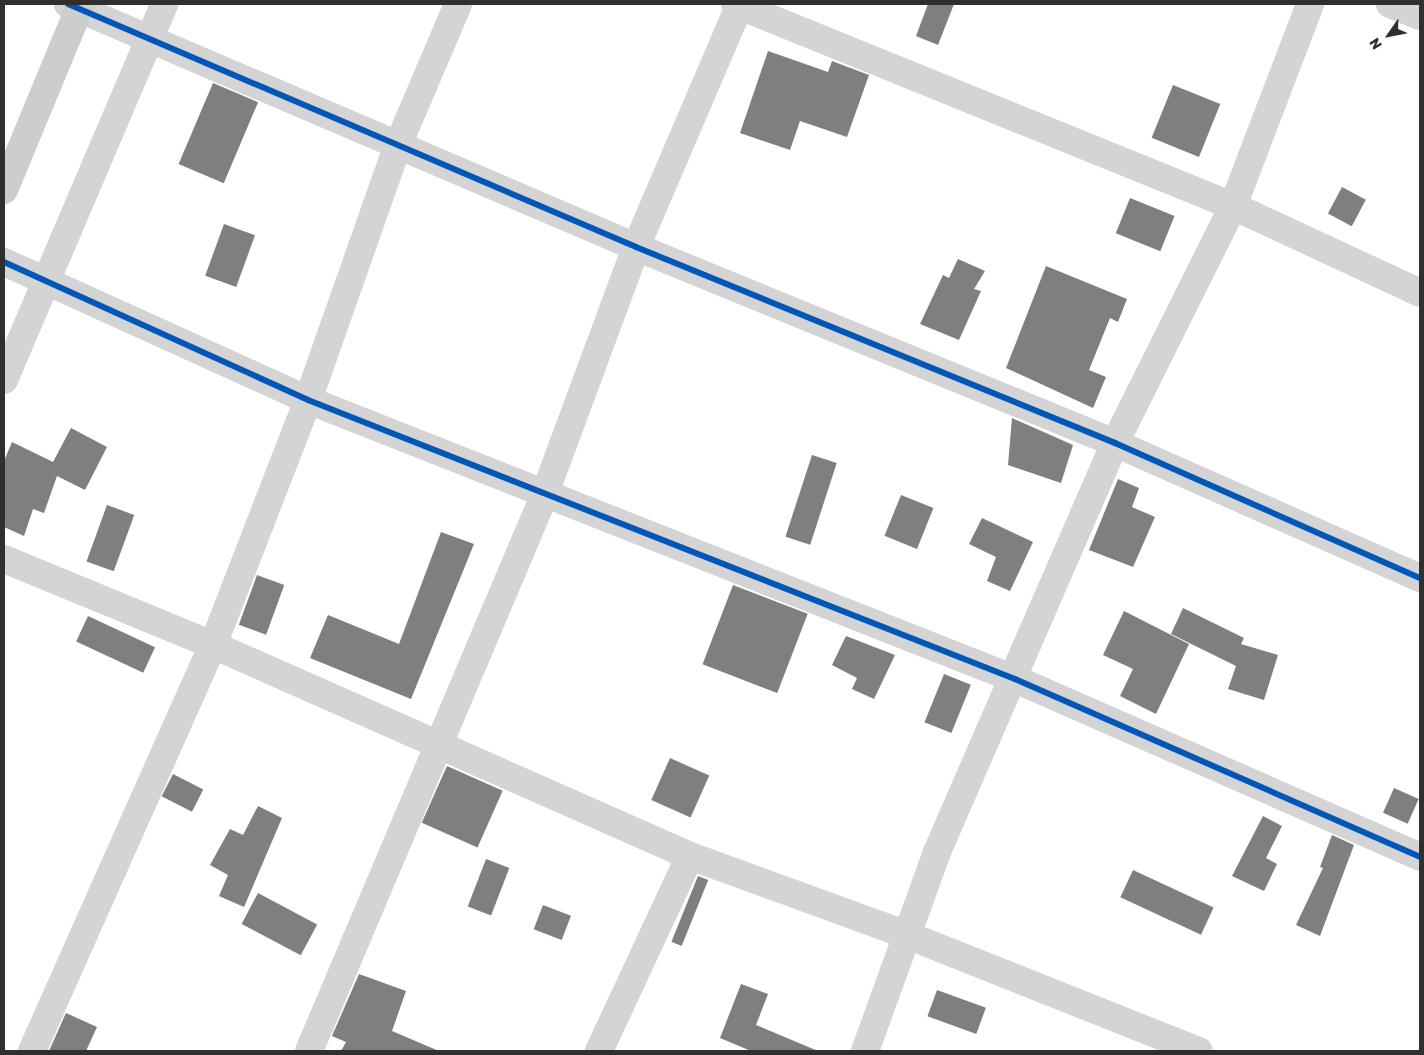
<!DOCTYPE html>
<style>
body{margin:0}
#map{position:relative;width:1424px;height:1055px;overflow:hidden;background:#fff;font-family:Rubik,sans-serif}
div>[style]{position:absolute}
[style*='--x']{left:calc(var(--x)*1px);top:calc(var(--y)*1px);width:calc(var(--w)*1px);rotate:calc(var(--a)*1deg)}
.building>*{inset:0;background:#7f7f7f;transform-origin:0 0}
.minor>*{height:28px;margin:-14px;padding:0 14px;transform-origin:14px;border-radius:14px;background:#d4d4d4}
.secondary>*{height:28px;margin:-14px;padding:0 14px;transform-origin:14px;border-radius:14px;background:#cdcdcd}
.cycleway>*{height:6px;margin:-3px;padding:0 3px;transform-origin:3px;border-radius:3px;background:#0057b8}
span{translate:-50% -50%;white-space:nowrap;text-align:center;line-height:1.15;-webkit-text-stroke:5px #fff;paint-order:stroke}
.frame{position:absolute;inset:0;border:5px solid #2f2f2f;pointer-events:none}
.north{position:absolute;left:1364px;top:10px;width:50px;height:50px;-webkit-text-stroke:4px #fff;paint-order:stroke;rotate:237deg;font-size:14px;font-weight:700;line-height:20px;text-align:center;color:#2f2f2f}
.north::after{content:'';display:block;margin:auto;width:18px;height:22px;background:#2f2f2f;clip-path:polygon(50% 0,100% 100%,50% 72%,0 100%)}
</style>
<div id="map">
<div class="building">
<div style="clip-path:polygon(928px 4px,954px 4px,938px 45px,916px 36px)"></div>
<div style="clip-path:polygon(768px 51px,828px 72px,832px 61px,869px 75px,847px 137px,800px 121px,790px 150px,740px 133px)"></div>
<div style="left:213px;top:83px;width:49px;height:88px;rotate:23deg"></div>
<div style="left:1173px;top:85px;width:51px;height:57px;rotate:22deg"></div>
<div style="left:1342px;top:187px;width:27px;height:30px;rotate:28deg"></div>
<div style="left:1130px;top:198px;width:48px;height:38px;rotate:22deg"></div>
<div style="left:224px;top:224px;width:33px;height:55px;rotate:20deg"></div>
<div style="clip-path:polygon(958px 259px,985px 271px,974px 289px,981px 291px,959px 340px,920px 324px,943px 275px,949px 278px)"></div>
<div style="clip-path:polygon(1046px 266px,1127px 299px,1118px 322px,1110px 318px,1089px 370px,1106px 377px,1093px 408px,1006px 368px)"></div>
<div style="clip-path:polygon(1012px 418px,1073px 445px,1061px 483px,1008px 465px)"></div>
<div style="clip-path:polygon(71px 428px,107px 447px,85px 490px,57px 476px,44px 513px,33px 509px,24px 536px,4px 527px,4px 461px,12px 442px,53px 462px)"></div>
<div style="left:812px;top:455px;width:26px;height:86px;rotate:18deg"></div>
<div style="clip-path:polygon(1118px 479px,1139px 488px,1132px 507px,1155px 517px,1133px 567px,1089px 550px)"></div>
<div style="left:901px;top:495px;width:35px;height:44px;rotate:22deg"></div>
<div style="left:107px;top:505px;width:29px;height:60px;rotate:20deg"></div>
<div style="clip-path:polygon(982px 518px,1033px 542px,1010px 591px,987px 581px,996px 557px,969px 544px)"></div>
<div style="clip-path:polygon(441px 532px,474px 544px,411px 699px,310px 658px,328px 615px,399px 644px)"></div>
<div style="left:257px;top:575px;width:29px;height:53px;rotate:20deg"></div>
<div style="left:733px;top:585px;width:80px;height:85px;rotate:21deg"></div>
<div style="clip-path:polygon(1183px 608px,1244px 638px,1241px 644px,1278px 655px,1264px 700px,1228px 689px,1236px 666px,1171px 634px)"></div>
<div style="clip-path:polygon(1124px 611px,1189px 644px,1156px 714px,1120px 696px,1133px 669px,1103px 655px)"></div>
<div style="left:88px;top:616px;width:74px;height:28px;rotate:25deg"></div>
<div style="clip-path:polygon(846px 636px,895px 655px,874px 699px,852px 689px,857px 678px,832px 665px)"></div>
<div style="left:944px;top:674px;width:29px;height:52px;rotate:22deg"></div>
<div style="left:670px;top:758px;width:43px;height:46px;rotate:24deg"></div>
<div style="left:447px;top:766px;width:61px;height:62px;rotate:24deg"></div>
<div style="left:173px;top:774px;width:34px;height:25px;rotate:27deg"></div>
<div style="left:1394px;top:788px;width:27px;height:27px;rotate:24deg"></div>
<div style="clip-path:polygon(258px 806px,282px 818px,244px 907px,219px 896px,228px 875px,210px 865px,230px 829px,243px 835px)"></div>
<div style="clip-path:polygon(1263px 816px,1282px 826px,1266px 858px,1277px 864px,1264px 891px,1232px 876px)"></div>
<div style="clip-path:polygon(1332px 835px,1354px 845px,1320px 936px,1296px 925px,1323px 868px,1320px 867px)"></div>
<div style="left:486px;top:859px;width:25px;height:51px;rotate:21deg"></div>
<div style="left:1133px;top:870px;width:89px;height:30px;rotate:25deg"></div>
<div style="left:698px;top:876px;width:11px;height:71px;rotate:22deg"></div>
<div style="left:258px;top:893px;width:67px;height:35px;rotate:28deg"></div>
<div style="left:543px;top:905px;width:30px;height:26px;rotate:21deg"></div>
<div style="clip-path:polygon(359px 974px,406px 991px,392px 1031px,439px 1051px,341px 1051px,346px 1042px,332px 1036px)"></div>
<div style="clip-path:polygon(741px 984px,768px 994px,756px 1025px,818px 1051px,751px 1051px,720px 1038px)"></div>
<div style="left:937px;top:990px;width:52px;height:28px;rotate:20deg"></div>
<div style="clip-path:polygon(66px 1013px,97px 1027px,86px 1051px,49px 1051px)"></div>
</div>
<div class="minor">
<div style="--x:68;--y:4;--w:618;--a:23.16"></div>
<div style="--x:636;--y:247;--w:518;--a:22.25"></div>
<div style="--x:1115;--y:443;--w:334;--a:23.9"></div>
<div style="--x:735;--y:4;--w:537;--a:22.08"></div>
<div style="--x:1233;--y:206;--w:206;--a:24.9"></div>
<div style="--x:1390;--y:4;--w:32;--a:22"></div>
<div style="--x:4;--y:262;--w:334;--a:24.4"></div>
<div style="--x:308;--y:400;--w:760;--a:21.54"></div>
<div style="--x:1015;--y:679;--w:442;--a:23.7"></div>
<div style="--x:4;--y:380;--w:409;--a:-66.9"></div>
<div style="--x:4;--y:559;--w:226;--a:22.4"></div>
<div style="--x:213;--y:645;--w:522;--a:23.86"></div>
<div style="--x:690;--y:856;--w:231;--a:20"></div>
<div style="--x:907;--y:935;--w:314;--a:21.7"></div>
<div style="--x:32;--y:1051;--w:445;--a:-66"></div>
<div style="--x:213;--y:645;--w:263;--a:-68.8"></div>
<div style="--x:308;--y:400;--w:270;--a:-70.6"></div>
<div style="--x:398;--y:145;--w:153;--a:-66.9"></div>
<div style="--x:309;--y:1051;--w:603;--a:-67.05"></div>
<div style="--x:544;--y:496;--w:265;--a:-69.7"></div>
<div style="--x:636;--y:247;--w:264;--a:-66.8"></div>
<div style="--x:599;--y:1051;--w:215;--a:-65"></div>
<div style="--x:865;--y:1051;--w:212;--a:-70.1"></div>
<div style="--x:937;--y:852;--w:446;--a:-66.5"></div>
<div style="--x:1115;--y:443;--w:265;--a:-63.5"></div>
<div style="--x:1233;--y:206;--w:216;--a:-69.1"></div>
</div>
<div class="secondary">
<div style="--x:4;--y:190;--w:201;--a:-67.5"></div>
</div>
<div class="cycleway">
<div style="--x:68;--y:4;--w:618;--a:23.16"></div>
<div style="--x:636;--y:247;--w:518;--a:22.25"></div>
<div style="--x:1115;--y:443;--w:334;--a:23.9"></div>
<div style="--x:4;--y:262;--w:334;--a:24.4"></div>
<div style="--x:308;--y:400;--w:760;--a:21.54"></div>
<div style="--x:1015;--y:679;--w:442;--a:23.7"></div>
</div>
<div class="frame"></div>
<div class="north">N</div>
</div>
